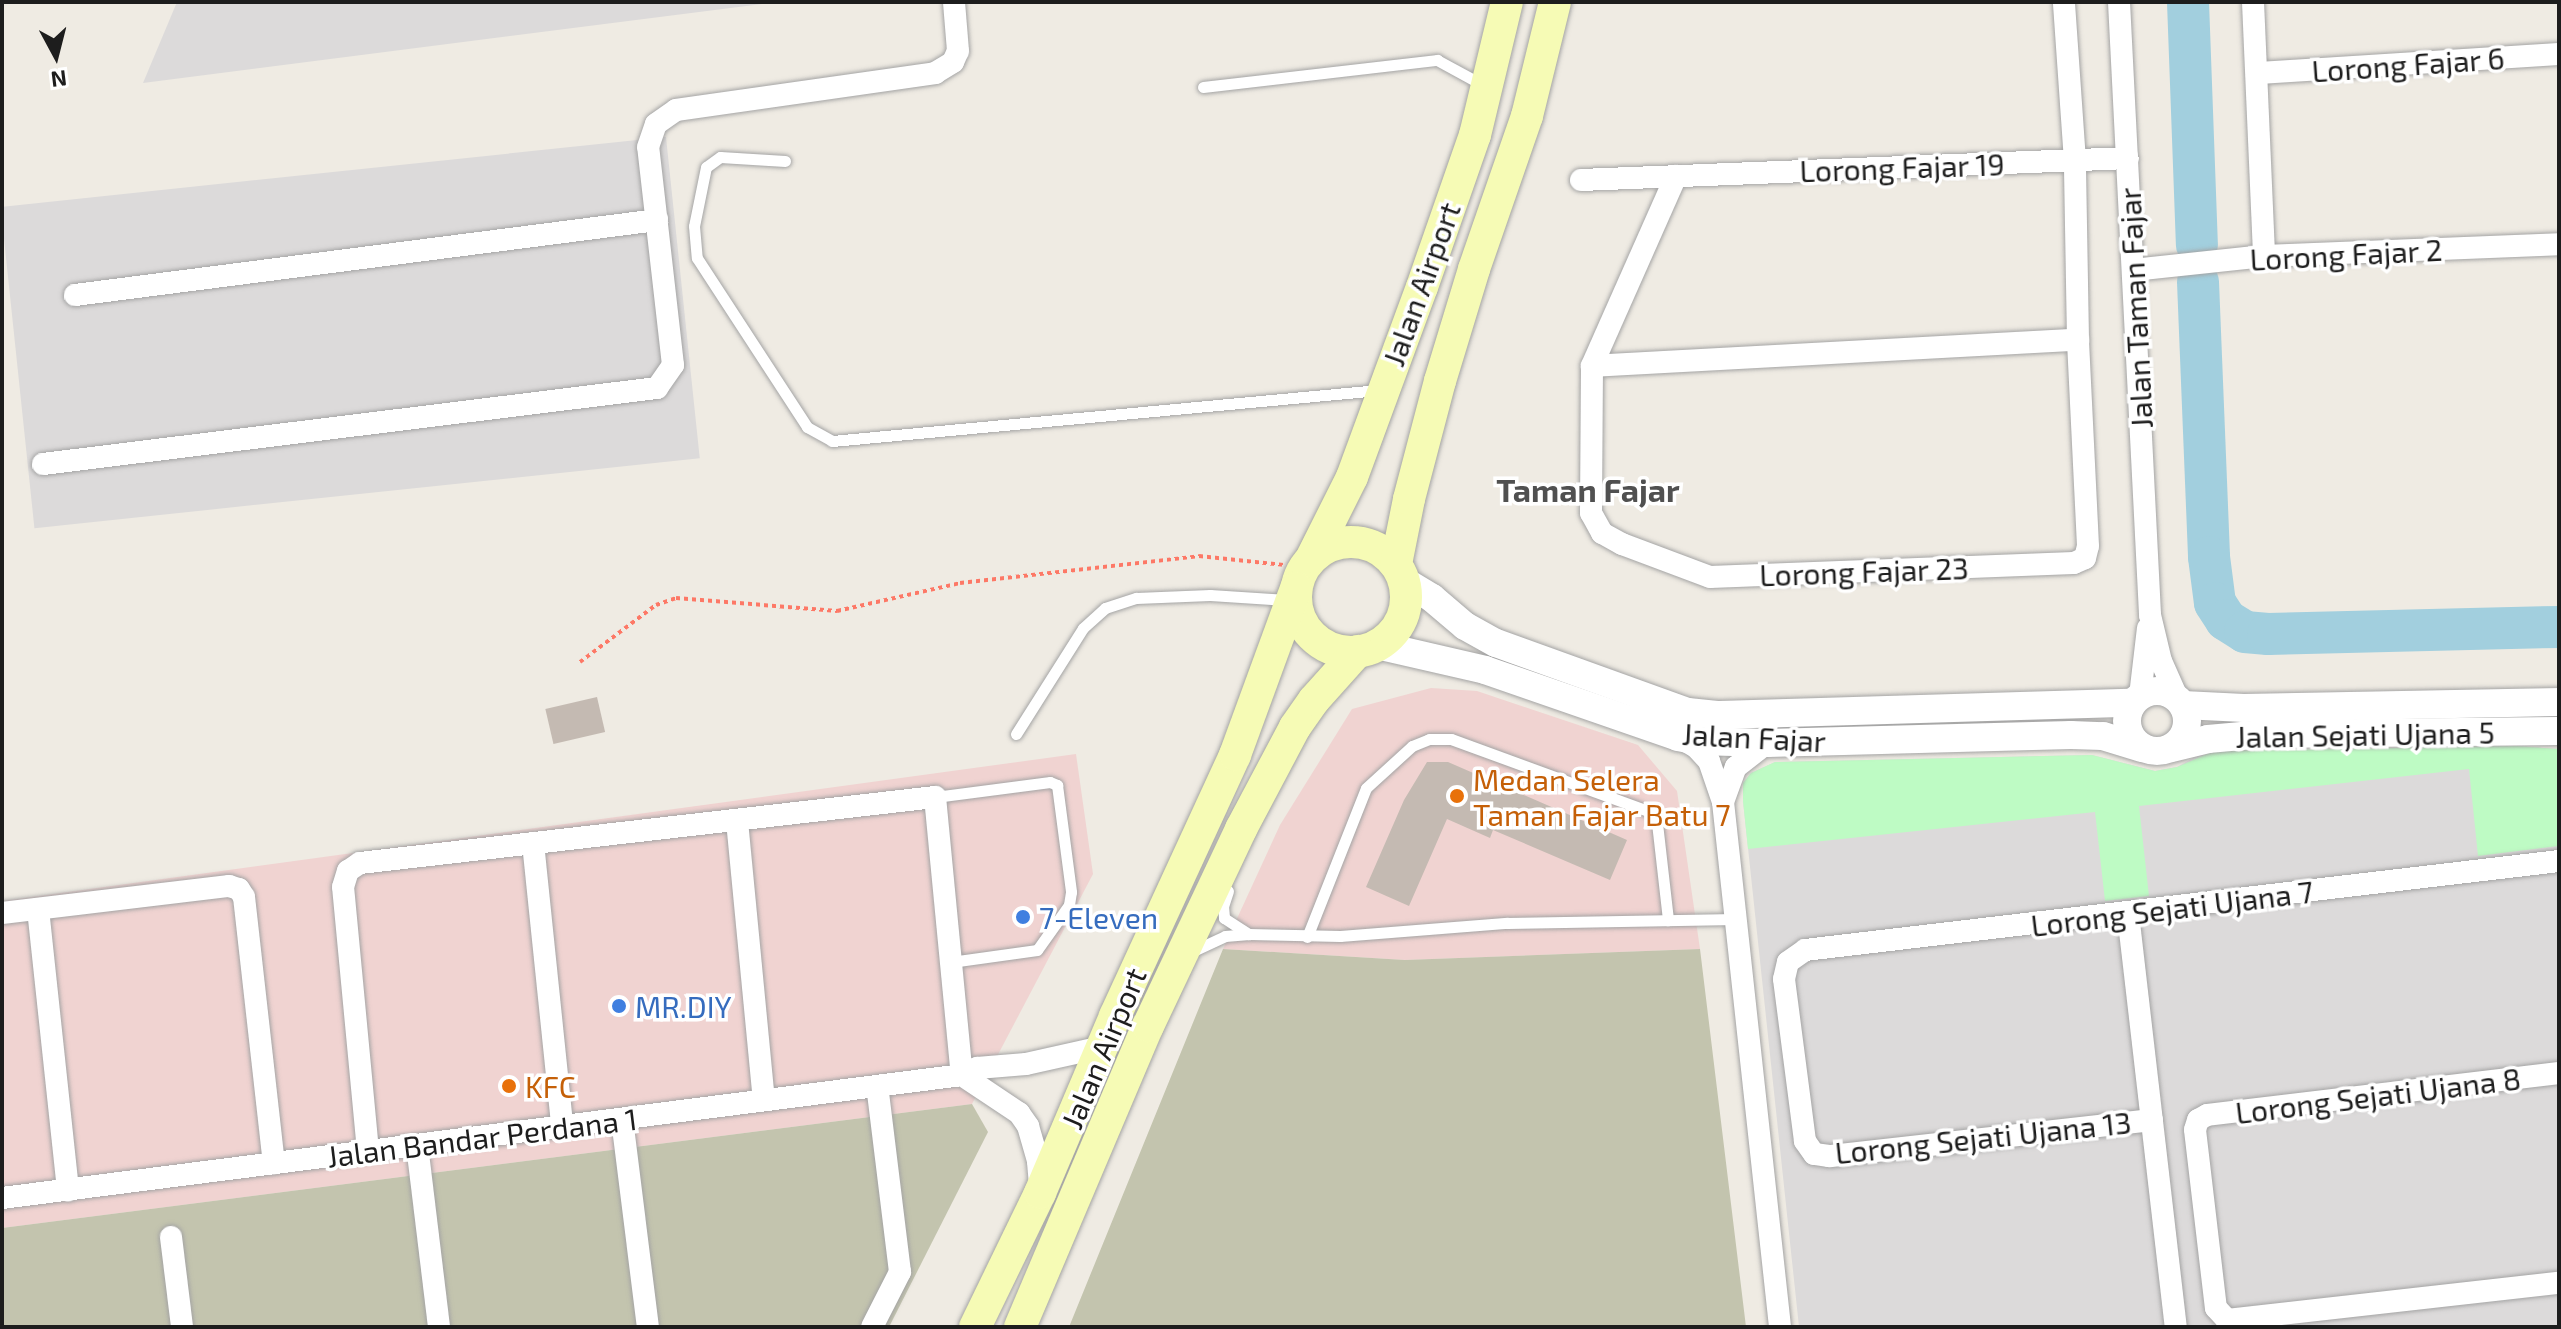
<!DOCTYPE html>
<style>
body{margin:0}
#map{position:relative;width:2561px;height:1329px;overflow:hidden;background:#efebe3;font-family:"Exo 2",sans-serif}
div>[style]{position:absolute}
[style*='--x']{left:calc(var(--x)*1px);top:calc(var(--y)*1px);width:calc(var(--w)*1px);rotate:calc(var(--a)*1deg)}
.residential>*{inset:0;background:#dcdada;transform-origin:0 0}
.commercial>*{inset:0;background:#f0d3d1}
.construction>*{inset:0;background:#c3c4ae}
.park>*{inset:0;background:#befbc4}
.river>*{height:42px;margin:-21px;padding:0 21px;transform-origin:21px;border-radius:21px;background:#a2cfde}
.building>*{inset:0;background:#c4bab2;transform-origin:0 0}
.path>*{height:4px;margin-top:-2px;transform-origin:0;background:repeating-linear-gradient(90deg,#fd7866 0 4px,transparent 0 8px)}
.roads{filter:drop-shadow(0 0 2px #a4a4a4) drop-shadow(0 0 2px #a4a4a4)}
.service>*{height:11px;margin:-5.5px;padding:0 5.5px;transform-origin:5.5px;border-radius:5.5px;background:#fff}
.minor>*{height:22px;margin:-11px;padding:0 11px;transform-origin:11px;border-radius:11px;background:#fff}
.tertiary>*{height:28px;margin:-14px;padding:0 14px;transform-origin:14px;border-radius:14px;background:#fff}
.tertiary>.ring{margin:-14px;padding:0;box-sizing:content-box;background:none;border:28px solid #fff;border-radius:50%}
.secondary>*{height:32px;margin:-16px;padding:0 16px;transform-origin:16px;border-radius:16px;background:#f6fbb5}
.secondary>.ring{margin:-16px;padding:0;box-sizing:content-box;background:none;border:32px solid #f6fbb5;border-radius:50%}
.dots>*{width:22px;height:22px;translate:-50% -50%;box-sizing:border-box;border:4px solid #fff;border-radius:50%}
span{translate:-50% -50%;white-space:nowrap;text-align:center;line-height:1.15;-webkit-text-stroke:7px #fff;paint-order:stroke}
.street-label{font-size:30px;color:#1d1d1d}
.food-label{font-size:30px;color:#c56008}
.left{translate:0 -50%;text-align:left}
.shop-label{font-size:30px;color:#366cbe}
.neighbourhood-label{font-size:32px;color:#505050;font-weight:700}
.frame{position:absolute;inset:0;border:4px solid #1d1d1d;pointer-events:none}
.north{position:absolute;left:16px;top:16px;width:80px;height:80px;-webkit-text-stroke:6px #fff;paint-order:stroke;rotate:173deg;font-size:22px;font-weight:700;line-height:32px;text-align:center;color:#1d1d1d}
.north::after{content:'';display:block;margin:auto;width:28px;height:36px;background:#1d1d1d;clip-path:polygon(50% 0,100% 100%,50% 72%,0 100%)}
</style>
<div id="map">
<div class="residential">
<div style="clip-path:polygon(177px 2px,777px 2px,143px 83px)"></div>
<div style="left:666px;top:137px;width:323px;height:669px;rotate:84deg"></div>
<div style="clip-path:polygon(2517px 746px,2559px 749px,2559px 1327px,1799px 1327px,1743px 801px,1743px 783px,1751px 773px,1775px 762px,2092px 755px,2155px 771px,2177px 767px,2200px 754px)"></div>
</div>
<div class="commercial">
<div style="clip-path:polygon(1431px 688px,1477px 691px,1638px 745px,1677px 791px,1700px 949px,1405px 960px,1223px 949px,1280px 825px,1352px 709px)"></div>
<div style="clip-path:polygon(1076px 754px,1093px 874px,972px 1104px,2px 1228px,2px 901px)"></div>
</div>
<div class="construction">
<div style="clip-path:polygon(1223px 949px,1405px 960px,1700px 949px,1746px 1327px,1069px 1327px)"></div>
<div style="clip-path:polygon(972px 1104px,988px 1132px,889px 1327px,2px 1327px,2px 1228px)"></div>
</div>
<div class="park">
<div style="clip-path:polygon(2517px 746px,2559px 749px,2559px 846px,2478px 856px,2469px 769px,2139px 806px,2149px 896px,2105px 901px,2095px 812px,1748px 849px,1743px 801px,1743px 783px,1751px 773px,1775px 762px,2092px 755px,2155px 771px,2177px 767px,2214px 751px)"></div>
</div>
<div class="river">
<div style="--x:2188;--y:2;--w:243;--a:87.9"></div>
<div style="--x:2198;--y:282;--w:275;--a:87.7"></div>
<div style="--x:2209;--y:557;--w:46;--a:82.6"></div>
<div style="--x:2215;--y:603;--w:20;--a:57"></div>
<div style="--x:2226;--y:620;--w:22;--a:32"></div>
<div style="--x:2245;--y:632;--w:23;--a:5"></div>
<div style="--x:2268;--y:634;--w:291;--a:-1.4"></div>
</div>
<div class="building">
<div style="left:597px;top:697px;width:36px;height:53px;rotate:77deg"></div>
<div style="clip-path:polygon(1427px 762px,1448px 762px,1627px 840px,1610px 880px,1493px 830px,1490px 838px,1447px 819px,1409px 906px,1366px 887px,1404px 800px)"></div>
</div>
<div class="path">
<div style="--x:580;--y:662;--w:95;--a:-36.9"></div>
<div style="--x:656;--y:605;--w:21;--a:-19"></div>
<div style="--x:676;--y:598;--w:162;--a:4.6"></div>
<div style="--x:837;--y:611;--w:126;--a:-12.8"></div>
<div style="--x:960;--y:583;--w:241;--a:-6.4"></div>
<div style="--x:1199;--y:556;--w:85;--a:6"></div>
</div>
<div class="roads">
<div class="service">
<div style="--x:1203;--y:87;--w:236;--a:-6.6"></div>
<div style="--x:1437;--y:60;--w:52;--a:28.5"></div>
<div style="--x:785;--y:161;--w:65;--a:-176.5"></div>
<div style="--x:720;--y:157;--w:17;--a:144"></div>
<div style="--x:706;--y:167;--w:60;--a:101.5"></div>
<div style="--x:694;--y:226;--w:32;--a:85"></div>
<div style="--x:697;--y:258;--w:202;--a:56.9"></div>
<div style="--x:807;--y:427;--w:29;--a:29"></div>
<div style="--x:832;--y:441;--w:549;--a:-5.33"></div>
<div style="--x:1016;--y:734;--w:125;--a:-57.7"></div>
<div style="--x:1083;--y:628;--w:30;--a:-42"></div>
<div style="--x:1105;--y:608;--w:33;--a:-18"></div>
<div style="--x:1136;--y:598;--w:74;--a:-2.3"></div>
<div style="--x:1210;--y:595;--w:77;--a:3.7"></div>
<div style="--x:935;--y:797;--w:116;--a:-7.4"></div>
<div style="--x:1050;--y:782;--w:8;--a:23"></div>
<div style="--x:1057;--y:785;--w:108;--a:82.5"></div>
<div style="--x:1071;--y:892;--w:13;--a:99"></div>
<div style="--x:1069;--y:905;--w:55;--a:125.4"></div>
<div style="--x:1037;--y:950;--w:87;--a:172.1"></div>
<div style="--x:1228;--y:891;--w:16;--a:108"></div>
<div style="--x:1223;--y:906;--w:12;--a:85"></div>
<div style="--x:1224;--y:918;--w:30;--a:33"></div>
<div style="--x:1307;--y:937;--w:160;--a:-68.4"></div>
<div style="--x:1366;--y:788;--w:62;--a:-42.4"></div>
<div style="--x:1412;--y:746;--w:18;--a:-22"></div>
<div style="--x:1429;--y:739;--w:22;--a:0"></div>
<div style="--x:1451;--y:739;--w:213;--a:20.1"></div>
<div style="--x:1651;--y:812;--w:13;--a:61"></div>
<div style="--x:1657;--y:823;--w:98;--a:83.5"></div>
<div style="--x:1193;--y:951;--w:35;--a:-25"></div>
<div style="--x:1225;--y:936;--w:24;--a:-5"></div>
<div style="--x:1249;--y:934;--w:91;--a:1.3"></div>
<div style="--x:1340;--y:936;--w:168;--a:-4.5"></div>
<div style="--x:1507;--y:923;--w:229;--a:-1"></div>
</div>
<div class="minor">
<div style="--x:2119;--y:2;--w:614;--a:87.1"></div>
<div style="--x:2150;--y:615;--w:47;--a:76.6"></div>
<div style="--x:2161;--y:661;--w:39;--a:66"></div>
<div style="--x:2253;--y:2;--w:254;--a:87.5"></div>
<div style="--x:2258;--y:73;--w:302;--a:-3.6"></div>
<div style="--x:1676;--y:176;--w:208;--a:113.9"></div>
<div style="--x:1592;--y:366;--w:147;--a:90.4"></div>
<div style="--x:1591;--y:513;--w:23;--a:61"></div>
<div style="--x:1602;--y:533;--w:23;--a:29"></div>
<div style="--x:1622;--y:544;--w:94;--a:20.6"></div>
<div style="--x:1710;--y:577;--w:364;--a:-2.2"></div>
<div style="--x:2074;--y:563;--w:12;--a:-24"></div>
<div style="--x:2085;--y:558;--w:12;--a:-76"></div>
<div style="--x:2088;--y:546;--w:206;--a:-92.8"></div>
<div style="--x:2078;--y:340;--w:179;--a:-91"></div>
<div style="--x:2075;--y:161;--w:159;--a:-94"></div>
<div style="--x:1581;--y:180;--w:547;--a:-2.3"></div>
<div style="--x:2133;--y:270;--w:132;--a:-6.1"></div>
<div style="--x:2264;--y:256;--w:295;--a:-2.3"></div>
<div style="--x:75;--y:295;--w:587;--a:-7.34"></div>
<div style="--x:1592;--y:366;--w:487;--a:-3.1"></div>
<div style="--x:43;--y:464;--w:619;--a:-7.06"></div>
<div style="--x:657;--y:388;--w:28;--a:-55"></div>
<div style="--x:673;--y:365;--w:219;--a:-96.5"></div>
<div style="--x:648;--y:147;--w:24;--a:-71"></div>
<div style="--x:656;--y:124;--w:24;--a:-35"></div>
<div style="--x:676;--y:110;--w:262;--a:-8.1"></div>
<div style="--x:935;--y:73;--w:21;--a:-31"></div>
<div style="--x:953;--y:62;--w:12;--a:-66"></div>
<div style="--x:958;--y:51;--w:49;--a:-94.7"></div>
<div style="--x:2140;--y:696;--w:68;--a:-83.3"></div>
<div style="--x:1682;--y:739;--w:16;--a:30"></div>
<div style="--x:1696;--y:747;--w:19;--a:47"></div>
<div style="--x:1709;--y:761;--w:43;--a:71.1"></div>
<div style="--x:1723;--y:802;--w:528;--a:83.8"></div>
<div style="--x:1723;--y:802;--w:37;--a:-70"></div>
<div style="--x:1736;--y:767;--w:39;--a:-38"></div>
<div style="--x:737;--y:821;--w:280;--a:84.5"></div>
<div style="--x:533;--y:843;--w:284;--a:84.1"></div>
<div style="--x:38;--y:909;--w:283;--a:83.9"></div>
<div style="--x:2;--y:913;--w:229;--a:-6.8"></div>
<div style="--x:229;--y:886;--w:10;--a:17"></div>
<div style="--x:239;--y:889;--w:9;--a:58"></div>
<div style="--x:244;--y:897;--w:268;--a:83.6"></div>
<div style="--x:2128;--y:914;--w:416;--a:83.4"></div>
<div style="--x:2559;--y:1073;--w:354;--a:173.2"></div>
<div style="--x:2207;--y:1115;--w:10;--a:151"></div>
<div style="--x:2198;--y:1120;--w:10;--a:107"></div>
<div style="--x:2195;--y:1130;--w:179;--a:83.3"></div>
<div style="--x:2216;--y:1308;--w:16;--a:47"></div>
<div style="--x:2227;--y:1320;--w:334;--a:-6.4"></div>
<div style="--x:962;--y:1075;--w:69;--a:33.7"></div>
<div style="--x:1019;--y:1113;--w:16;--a:55"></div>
<div style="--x:1028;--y:1126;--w:37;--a:74"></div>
<div style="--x:1038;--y:1162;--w:25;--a:85"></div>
<div style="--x:622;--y:1119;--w:210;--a:82.9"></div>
<div style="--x:2152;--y:1120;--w:325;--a:173.6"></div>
<div style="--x:1829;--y:1156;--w:15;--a:-172"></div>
<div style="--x:1814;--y:1154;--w:16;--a:-125"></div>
<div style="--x:1805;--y:1141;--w:163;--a:-97.4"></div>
<div style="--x:1784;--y:979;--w:17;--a:-77"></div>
<div style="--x:1788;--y:962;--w:21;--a:-35"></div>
<div style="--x:1805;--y:950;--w:759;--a:-6.73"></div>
<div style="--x:417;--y:1145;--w:183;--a:83.1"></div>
<div style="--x:368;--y:1151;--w:265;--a:-95.4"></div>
<div style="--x:343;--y:887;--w:17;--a:-73"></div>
<div style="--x:348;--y:871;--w:14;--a:-34"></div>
<div style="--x:360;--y:863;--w:579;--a:-6.55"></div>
<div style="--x:935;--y:797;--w:279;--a:84.5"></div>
<div style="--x:2;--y:1198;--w:968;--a:-7.3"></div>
<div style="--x:962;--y:1075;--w:17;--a:-25"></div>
<div style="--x:977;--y:1068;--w:49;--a:-4.7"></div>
<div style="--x:1026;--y:1064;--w:78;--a:-12.6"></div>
<div style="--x:171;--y:1237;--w:91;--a:83"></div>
<div style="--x:872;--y:1327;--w:62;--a:-63"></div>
<div style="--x:900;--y:1272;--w:187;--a:-97"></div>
</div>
<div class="tertiary">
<div style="--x:1404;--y:581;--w:33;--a:31"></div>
<div style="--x:1432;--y:598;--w:43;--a:40.3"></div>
<div style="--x:1465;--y:626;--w:35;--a:29"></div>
<div style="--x:1496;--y:643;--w:204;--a:19.8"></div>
<div style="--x:1688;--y:712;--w:29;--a:6"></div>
<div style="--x:1717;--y:715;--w:415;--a:-1.7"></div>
<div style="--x:1377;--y:645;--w:111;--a:13"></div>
<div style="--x:1485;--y:670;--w:204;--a:19.1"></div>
<div style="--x:1678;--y:737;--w:21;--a:11"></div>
<div style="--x:1699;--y:741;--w:68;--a:1.7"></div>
<div style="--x:1767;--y:743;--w:304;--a:-1.5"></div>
<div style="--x:2071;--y:735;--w:32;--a:2"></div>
<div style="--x:2103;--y:736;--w:41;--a:17.1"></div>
<div class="ring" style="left:2127px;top:691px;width:32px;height:32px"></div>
<div style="--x:2183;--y:705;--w:61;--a:2.8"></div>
<div style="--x:2244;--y:708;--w:315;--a:-1.1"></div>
<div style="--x:2172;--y:748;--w:37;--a:-14"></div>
<div style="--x:2208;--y:739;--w:56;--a:-5.1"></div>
<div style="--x:2264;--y:734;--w:295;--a:-0.6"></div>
</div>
<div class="secondary">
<div class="ring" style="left:1296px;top:542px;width:78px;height:78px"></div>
<div style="--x:1312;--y:557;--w:89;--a:-63.4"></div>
<div style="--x:1352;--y:477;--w:202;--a:-69.8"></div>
<div style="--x:1422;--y:287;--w:161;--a:-70.8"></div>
<div style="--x:1475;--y:135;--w:137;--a:-76.5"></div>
<div style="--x:1396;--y:564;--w:66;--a:-78.7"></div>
<div style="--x:1409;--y:499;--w:122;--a:-75.3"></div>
<div style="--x:1440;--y:381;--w:117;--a:-73.1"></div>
<div style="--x:1474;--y:269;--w:162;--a:-70.9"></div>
<div style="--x:1527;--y:116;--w:117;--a:-76.2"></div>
<div style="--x:975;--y:1327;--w:149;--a:-64.1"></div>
<div style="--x:1040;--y:1193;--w:192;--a:-67"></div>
<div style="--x:1115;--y:1016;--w:287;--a:-65.3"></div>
<div style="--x:1235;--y:755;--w:178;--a:-69.9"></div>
<div style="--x:1020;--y:1327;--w:327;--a:-67"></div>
<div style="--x:1148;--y:1026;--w:218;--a:-64.7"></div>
<div style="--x:1241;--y:829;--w:115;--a:-62.1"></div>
<div style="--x:1295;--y:727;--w:33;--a:-55"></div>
<div style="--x:1314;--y:700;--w:66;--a:-48.1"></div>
</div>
</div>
<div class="dots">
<div style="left:1457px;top:796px;background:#e8710a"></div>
<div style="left:1023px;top:917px;background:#3f7fe0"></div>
<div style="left:619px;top:1006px;background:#3f7fe0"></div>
<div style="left:509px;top:1086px;background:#e8710a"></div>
</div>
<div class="street-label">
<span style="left:2408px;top:64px;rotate:-4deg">Lorong Fajar 6</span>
<span style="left:1902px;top:167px;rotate:-2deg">Lorong Fajar 19</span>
<span style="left:2346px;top:254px;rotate:-3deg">Lorong Fajar 2</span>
<span style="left:1421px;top:284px;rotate:-70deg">Jalan Airport</span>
<span style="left:2135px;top:308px;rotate:-93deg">Jalan Taman Fajar</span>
<span style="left:1864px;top:571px;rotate:-2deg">Lorong Fajar 23</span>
<span style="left:2365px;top:734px;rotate:-1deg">Jalan Sejati Ujana 5</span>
<span style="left:1754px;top:737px;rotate:3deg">Jalan Fajar</span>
<span style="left:2172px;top:908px;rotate:-7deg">Lorong Sejati Ujana 7</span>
<span style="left:1103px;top:1048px;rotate:-67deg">Jalan Airport</span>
<span style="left:2378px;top:1095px;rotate:-7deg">Lorong Sejati Ujana 8</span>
<span style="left:482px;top:1137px;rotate:-7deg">Jalan Bandar Perdana 1</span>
<span style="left:1983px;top:1137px;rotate:-6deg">Lorong Sejati Ujana 13</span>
</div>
<div class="food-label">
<span class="left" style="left:1473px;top:796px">Medan Selera<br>Taman Fajar Batu 7</span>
<span class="left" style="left:525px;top:1086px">KFC</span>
</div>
<div class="shop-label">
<span class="left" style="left:1039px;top:917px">7-Eleven</span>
<span class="left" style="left:635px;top:1006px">MR.DIY</span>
</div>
<div class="neighbourhood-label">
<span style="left:1588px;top:489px">Taman Fajar</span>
</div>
<div class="frame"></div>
<div class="north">N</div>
</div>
